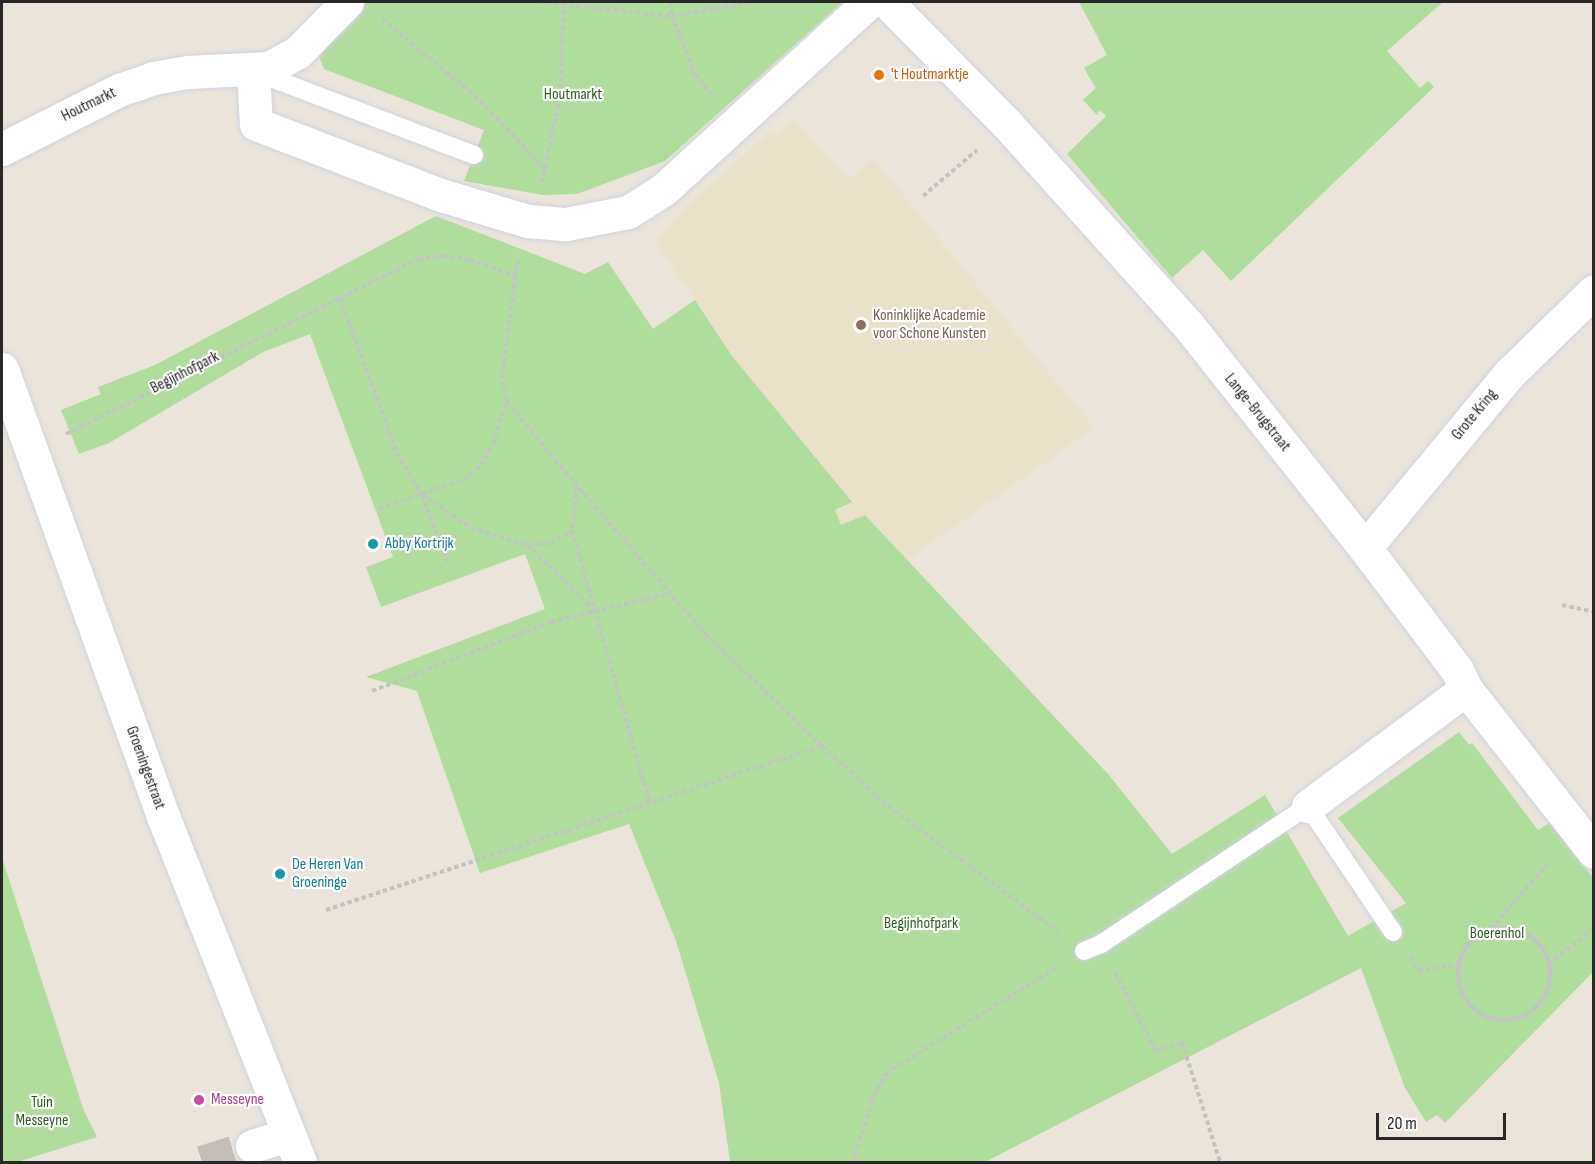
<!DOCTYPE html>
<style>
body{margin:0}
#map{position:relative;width:1595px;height:1164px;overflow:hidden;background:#eae4db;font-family:"Sofia Sans Condensed",sans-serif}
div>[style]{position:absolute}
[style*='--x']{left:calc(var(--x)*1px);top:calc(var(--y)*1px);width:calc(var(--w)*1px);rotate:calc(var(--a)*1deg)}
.education>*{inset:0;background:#eae1cb}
.green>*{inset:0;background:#afdd9b}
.street-tunnel>*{height:33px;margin-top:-16.5px;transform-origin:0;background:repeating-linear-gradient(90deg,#c3beb7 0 33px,transparent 0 49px)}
.path>*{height:4px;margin-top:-2px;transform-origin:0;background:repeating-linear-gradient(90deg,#c3c3c3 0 4.5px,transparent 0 7.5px)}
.path>.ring{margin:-2px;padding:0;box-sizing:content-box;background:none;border:4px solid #c3c3c3;border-radius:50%}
.roads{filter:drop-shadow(0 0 2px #d0d3e0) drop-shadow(0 0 2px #d0d3e0)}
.lane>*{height:18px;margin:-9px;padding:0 9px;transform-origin:9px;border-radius:9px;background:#fff}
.street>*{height:33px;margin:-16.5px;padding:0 16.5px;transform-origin:16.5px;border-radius:16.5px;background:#fff}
.dots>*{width:16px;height:16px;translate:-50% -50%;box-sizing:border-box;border:3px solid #fff;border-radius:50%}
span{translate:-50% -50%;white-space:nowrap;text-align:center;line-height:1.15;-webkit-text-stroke:4.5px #fff;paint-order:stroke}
.food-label{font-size:16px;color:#c56008}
.left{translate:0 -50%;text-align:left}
.park-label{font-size:16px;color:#2a5f1f}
.street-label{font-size:16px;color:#282828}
.education-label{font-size:16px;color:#785e54}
.culture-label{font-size:16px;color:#0d838f}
.hotel-label{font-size:16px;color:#b23c85}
.frame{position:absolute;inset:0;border:3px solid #282828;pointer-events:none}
.scale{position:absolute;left:1376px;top:1113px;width:130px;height:27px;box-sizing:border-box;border:3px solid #282828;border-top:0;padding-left:8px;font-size:18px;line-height:21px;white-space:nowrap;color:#282828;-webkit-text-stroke:4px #fff;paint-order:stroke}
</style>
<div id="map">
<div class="education">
<div style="clip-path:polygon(793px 119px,849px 179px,873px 158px,1094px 428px,907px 560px,865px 515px,841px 525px,834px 510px,852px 502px,732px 356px,655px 241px,695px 198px,773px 129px,778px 134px)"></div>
</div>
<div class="green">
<div style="clip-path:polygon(363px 2px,843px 2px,665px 161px,577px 194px,543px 195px,464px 181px,484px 130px,324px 69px,319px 56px,323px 44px)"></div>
<div style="clip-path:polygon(1079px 2px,1443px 2px,1387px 51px,1420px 88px,1428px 81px,1434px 87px,1231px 281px,1203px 250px,1172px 278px,1067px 154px,1106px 116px,1100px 110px,1097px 115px,1083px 100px,1096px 88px,1084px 68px,1107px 55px)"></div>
<div style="clip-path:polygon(436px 216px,585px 274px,608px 262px,653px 329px,695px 300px,732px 356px,852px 502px,835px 510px,841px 525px,865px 515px,1108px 774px,1172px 854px,1265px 795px,1348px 936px,1406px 903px,1338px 818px,1459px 732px,1469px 745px,1472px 743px,1538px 830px,1551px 822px,1593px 878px,1593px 972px,1445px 1123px,1437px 1115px,1426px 1122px,1405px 1088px,1361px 968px,985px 1162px,730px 1162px,719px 1083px,676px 941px,629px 824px,480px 873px,417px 691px,366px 677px,545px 609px,525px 554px,381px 607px,366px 567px,393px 557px,310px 334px,263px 352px,109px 443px,79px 454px,61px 410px,101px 394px,98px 387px,155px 365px)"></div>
<div style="clip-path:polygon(2px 858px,84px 1111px,97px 1137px,17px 1162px,2px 1162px)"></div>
</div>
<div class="street-tunnel">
<div style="--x:202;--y:1162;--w:52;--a:-17.7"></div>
</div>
<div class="path">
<div style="--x:539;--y:2;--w:134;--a:6"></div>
<div style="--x:672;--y:16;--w:62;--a:68.4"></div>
<div style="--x:695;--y:74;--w:26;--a:51"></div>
<div style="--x:670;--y:2;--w:14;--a:82"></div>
<div style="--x:672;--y:16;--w:84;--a:-9.6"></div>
<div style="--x:382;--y:19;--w:129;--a:39.6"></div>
<div style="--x:481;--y:101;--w:96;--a:47.1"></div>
<div style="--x:542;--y:182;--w:87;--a:-78"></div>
<div style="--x:560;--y:97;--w:95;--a:-87.6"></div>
<div style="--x:923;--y:196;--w:71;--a:-40.4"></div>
<div style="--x:340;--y:298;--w:165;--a:69.8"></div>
<div style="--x:397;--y:453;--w:48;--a:59.7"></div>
<div style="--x:421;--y:494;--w:60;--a:34.2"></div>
<div style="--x:471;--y:528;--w:59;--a:16.6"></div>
<div style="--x:528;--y:545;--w:95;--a:45"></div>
<div style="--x:507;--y:401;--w:72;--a:50.6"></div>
<div style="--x:66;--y:434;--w:393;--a:-26.4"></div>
<div style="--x:418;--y:259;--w:25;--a:-7"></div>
<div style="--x:443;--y:256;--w:27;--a:8"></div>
<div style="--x:470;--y:260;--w:49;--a:19.2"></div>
<div style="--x:555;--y:460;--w:230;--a:49.2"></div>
<div style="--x:705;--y:634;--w:162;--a:43.7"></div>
<div style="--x:822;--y:746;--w:89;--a:42.3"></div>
<div style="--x:888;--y:806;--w:212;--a:36.4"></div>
<div style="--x:577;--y:486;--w:44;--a:96.5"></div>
<div style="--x:572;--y:530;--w:284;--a:74.1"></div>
<div style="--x:422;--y:495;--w:73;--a:69.1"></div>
<div style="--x:379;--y:509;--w:90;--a:-19.4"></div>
<div style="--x:464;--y:479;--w:22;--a:-39"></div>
<div style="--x:481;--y:465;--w:24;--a:-60"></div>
<div style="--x:493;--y:444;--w:46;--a:-72.3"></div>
<div style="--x:507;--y:400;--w:24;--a:-102"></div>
<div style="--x:502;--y:377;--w:118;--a:-82.2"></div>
<div style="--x:529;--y:545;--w:22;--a:-5"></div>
<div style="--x:551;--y:543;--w:25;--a:-32"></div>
<div style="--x:1562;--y:605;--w:33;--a:12"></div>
<div style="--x:372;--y:691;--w:192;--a:-21.1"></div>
<div style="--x:551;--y:622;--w:120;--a:-13.5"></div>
<div style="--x:326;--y:910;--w:522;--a:-18.3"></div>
<div class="ring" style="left:1458px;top:928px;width:88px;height:88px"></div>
<div style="--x:1491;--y:929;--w:91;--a:-49"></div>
<div style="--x:1410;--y:957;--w:17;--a:57"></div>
<div style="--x:1419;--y:971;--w:41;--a:-9.9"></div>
<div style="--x:1549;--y:964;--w:58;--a:-38.7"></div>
<div style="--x:1115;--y:973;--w:88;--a:62.3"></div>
<div style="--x:1156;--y:1051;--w:28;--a:-19"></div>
<div style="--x:1182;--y:1042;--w:126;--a:72.4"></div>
<div style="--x:853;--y:1162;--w:69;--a:-72.3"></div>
<div style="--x:874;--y:1096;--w:26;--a:-62"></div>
<div style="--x:886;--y:1073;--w:200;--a:-31.7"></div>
</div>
<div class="roads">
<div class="lane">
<div style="--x:258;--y:73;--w:231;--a:20.8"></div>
<div style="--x:1084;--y:951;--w:18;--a:-22"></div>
<div style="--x:1101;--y:944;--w:249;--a:-33.7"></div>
<div style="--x:1308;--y:806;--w:152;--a:56"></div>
</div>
<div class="street">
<div style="--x:887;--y:2;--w:171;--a:45.5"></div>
<div style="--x:1007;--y:124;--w:270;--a:48"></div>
<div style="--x:1188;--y:325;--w:285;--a:51.6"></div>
<div style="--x:1365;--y:548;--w:153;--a:53"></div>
<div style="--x:1457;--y:670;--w:21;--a:65"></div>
<div style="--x:1466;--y:689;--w:207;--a:51.9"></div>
<div style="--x:253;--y:71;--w:53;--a:86.8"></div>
<div style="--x:256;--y:124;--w:201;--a:21"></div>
<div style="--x:444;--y:196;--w:88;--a:16.6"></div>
<div style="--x:528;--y:221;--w:38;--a:5"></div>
<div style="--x:566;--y:224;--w:63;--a:-11"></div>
<div style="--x:628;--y:212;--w:41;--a:-32.2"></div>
<div style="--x:663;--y:190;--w:279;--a:-42.4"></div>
<div style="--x:2;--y:149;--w:131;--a:-26.8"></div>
<div style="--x:119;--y:90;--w:36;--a:-19"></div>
<div style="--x:153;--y:78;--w:36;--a:-10"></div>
<div style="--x:188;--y:72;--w:81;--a:-2.8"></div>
<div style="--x:269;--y:68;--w:33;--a:-29"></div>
<div style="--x:298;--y:52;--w:70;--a:-45.6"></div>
<div style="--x:2;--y:369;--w:475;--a:70.2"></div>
<div style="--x:163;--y:816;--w:372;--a:68.4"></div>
<div style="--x:1365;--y:548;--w:227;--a:-50.4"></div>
<div style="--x:1510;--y:373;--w:117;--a:-44.3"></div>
<div style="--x:1308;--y:806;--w:197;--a:-36.5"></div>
<div style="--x:252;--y:1146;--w:37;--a:-17"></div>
</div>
</div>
<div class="dots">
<div style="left:879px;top:75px;background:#e8710a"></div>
<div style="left:861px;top:325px;background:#8d6e63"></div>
<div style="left:373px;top:544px;background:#0f9aa8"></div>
<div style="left:280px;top:874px;background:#0f9aa8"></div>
<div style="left:199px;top:1100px;background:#d1479c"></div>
</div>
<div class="food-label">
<span class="left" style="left:891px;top:75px">'t Houtmarktje</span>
</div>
<div class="park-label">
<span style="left:573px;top:95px">Houtmarkt</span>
<span style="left:921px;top:924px">Begijnhofpark</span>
<span style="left:1497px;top:934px">Boerenhol</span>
<span style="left:42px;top:1112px">Tuin<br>Messeyne</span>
</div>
<div class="street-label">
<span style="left:89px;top:105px;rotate:-26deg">Houtmarkt</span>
<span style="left:185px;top:373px;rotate:-27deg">Begijnhofpark</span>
<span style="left:1257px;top:413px;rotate:51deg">Lange-Brugstraat</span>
<span style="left:1475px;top:415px;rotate:-50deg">Grote Kring</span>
<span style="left:145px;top:768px;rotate:70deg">Groeningestraat</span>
</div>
<div class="education-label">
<span class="left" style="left:873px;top:325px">Koninklijke Academie<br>voor Schone Kunsten</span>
</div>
<div class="culture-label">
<span class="left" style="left:385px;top:544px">Abby Kortrijk</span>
<span class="left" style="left:292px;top:874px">De Heren Van<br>Groeninge</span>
</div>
<div class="hotel-label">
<span class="left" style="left:211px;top:1100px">Messeyne</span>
</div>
<div class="frame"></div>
<div class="scale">20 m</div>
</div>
